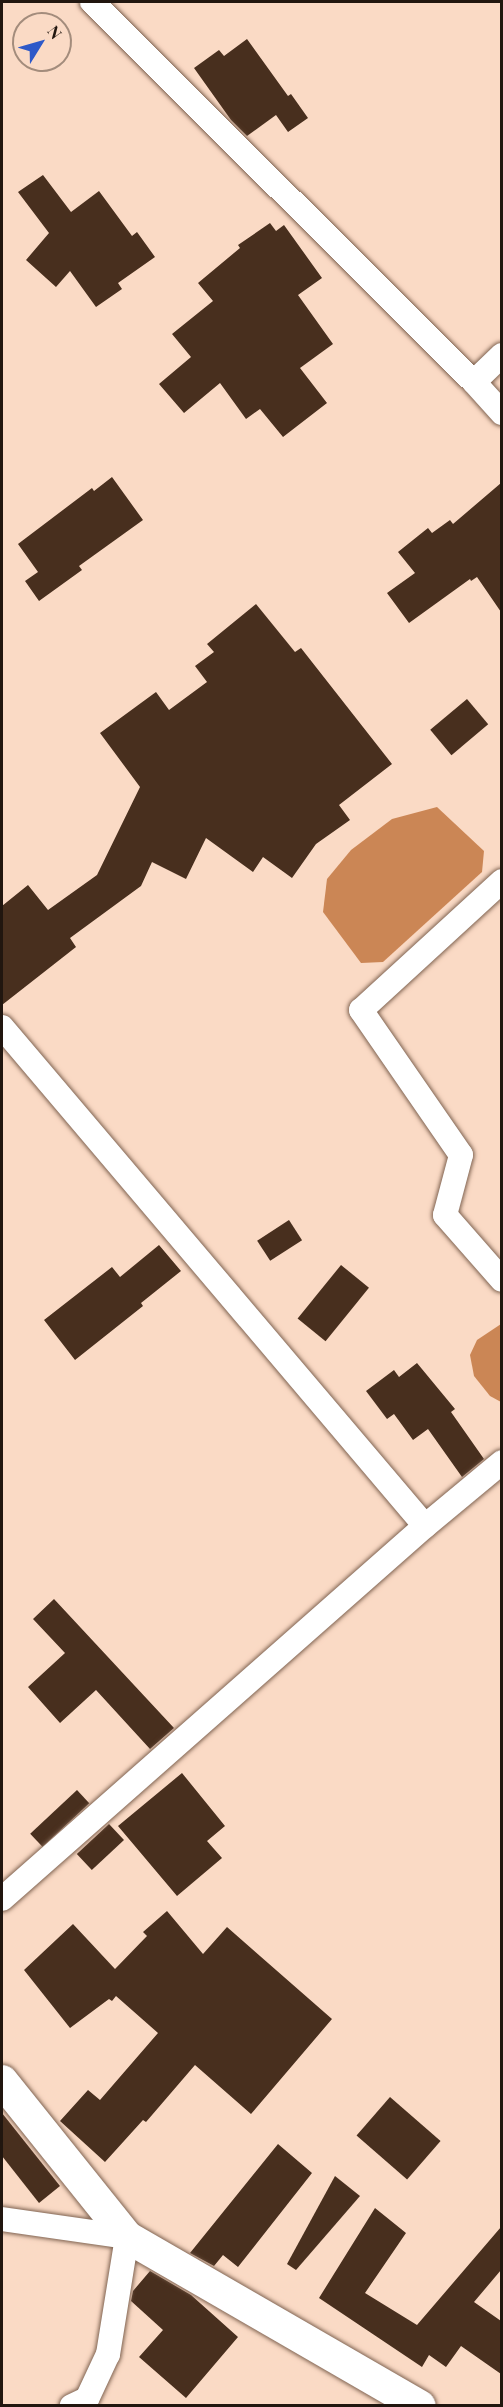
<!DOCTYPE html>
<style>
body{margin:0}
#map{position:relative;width:503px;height:2407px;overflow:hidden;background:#fadac5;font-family:"Playfair Display",serif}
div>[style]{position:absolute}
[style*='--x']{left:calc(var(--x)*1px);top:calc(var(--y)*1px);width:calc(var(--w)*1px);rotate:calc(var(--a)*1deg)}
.water>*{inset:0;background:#cb8655}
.building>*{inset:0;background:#482f1e;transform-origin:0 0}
.roads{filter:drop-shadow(0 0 2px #806452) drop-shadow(0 0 2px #806452)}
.minor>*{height:24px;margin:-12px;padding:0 12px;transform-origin:12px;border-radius:12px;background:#fff}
.tertiary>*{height:32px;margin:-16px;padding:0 16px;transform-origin:16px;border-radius:16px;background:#fff}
span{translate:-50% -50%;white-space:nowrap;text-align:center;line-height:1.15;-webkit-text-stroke:6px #fadac5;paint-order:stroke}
.frame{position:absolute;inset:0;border:3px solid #21160f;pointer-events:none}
.north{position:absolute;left:12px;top:12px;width:60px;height:60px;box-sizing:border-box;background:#fadac5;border:2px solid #a38c7c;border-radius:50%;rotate:53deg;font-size:16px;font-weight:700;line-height:24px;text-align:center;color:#21160f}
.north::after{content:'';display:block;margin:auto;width:21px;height:27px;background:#2e59c8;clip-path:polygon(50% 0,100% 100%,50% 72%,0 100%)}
</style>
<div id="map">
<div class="water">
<div style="clip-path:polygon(437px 807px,484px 851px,482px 872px,383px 962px,361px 963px,323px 912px,327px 879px,351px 850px,392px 819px)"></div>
<div style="clip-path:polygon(501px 1324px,501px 1402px,490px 1396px,474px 1376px,470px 1355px,477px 1340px)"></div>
</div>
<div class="building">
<div style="clip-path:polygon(247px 39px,288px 96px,291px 94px,308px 118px,288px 132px,276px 115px,247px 136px,231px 120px,194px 68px,219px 50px,224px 56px)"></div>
<div style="clip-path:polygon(43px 175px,71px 212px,99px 191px,132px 236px,137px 232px,155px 257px,118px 283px,122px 289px,96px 307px,70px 271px,56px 287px,26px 260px,49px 233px,18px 192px)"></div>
<div style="clip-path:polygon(270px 223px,276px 231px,284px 225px,322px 278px,298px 295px,333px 344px,300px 368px,327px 403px,283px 437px,260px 409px,246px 419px,220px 383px,184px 413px,159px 384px,191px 357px,172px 334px,213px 301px,198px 283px,240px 248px,238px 245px)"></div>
<div style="clip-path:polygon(112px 477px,143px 520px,79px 566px,82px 570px,39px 601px,25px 581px,38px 572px,18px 544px,92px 488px,94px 491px)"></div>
<div style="clip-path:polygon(501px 483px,501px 612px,477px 577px,471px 581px,470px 579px,409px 623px,387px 593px,415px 573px,398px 552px,428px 528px,432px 533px,450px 520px,453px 524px)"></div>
<div style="clip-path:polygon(256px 604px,295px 652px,301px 648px,392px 764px,339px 805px,350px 820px,316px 844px,292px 878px,263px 857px,253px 872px,206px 838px,186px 879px,152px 862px,141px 886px,70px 938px,76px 947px,2px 1005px,2px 906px,28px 885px,48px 910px,97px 875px,140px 787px,100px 733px,156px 692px,169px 710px,207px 682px,195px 666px,214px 652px,207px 644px)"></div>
<div style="left:467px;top:699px;width:33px;height:48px;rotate:50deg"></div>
<div style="left:289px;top:1220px;width:24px;height:38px;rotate:57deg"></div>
<div style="clip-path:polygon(159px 1245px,181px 1271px,141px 1303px,143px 1306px,75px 1360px,44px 1320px,112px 1267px,120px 1277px)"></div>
<div style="left:341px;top:1265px;width:36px;height:69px;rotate:39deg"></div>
<div style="clip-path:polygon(417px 1363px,455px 1409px,451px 1412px,484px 1459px,462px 1477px,428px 1429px,413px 1440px,394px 1414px,387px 1419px,366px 1391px,394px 1370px,399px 1377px)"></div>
<div style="clip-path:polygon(54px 1599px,174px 1728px,150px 1749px,96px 1690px,60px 1723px,28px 1687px,65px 1653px,33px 1619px)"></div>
<div style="clip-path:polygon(182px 1773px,225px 1826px,207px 1841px,222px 1858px,177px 1896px,118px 1826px)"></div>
<div style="left:77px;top:1790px;width:18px;height:64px;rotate:47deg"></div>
<div style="left:109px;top:1824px;width:22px;height:44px;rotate:47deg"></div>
<div style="clip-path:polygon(167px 1911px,203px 1954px,227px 1927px,332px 2019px,251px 2114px,195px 2065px,146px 2122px,143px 2120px,105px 2162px,60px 2121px,88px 2090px,100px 2100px,158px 2033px,116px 1996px,112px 2001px,109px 1999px,70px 2028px,24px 1970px,73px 1924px,115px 1969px,147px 1936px,143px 1932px)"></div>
<div style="left:390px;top:2097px;width:67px;height:51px;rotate:41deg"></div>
<div style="clip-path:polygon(2px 2113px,60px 2186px,39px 2203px,2px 2156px)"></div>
<div style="clip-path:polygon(278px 2144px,312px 2173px,238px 2267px,223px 2255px,214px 2266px,190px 2253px)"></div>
<div style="clip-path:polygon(335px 2176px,360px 2196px,296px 2270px,287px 2264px)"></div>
<div style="clip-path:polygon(375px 2208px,406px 2233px,365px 2293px,417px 2325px,501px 2227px,501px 2270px,474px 2302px,501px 2321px,501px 2374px,461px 2346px,446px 2367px,429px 2355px,422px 2367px,319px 2298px)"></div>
<div style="clip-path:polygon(150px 2271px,191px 2295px,238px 2337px,186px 2398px,139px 2357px,163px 2330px,131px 2301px,133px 2291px)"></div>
</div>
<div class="roads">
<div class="minor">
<div style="--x:92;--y:2;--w:539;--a:44.85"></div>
<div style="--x:474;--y:382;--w:42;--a:47.9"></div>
<div style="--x:474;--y:382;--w:39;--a:-44"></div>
<div style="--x:502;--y:881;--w:191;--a:137.5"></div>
<div style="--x:361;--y:1010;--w:176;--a:55.4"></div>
<div style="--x:461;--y:1155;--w:62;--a:104.9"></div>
<div style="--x:445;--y:1215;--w:86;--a:48.8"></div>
<div style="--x:2;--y:1027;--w:654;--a:49.71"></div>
<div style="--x:2;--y:1899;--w:564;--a:-41.41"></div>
<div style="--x:425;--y:1526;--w:100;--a:-39.7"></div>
<div style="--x:2;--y:2219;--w:126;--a:8.2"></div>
<div style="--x:127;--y:2237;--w:119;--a:99.2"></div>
<div style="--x:108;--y:2354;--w:50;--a:115"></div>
<div style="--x:87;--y:2399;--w:17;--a:155"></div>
</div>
<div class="tertiary">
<div style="--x:2;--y:2081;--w:200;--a:51.3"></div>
<div style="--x:127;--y:2237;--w:338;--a:30"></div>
</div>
</div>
<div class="frame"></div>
<div class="north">N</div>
</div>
